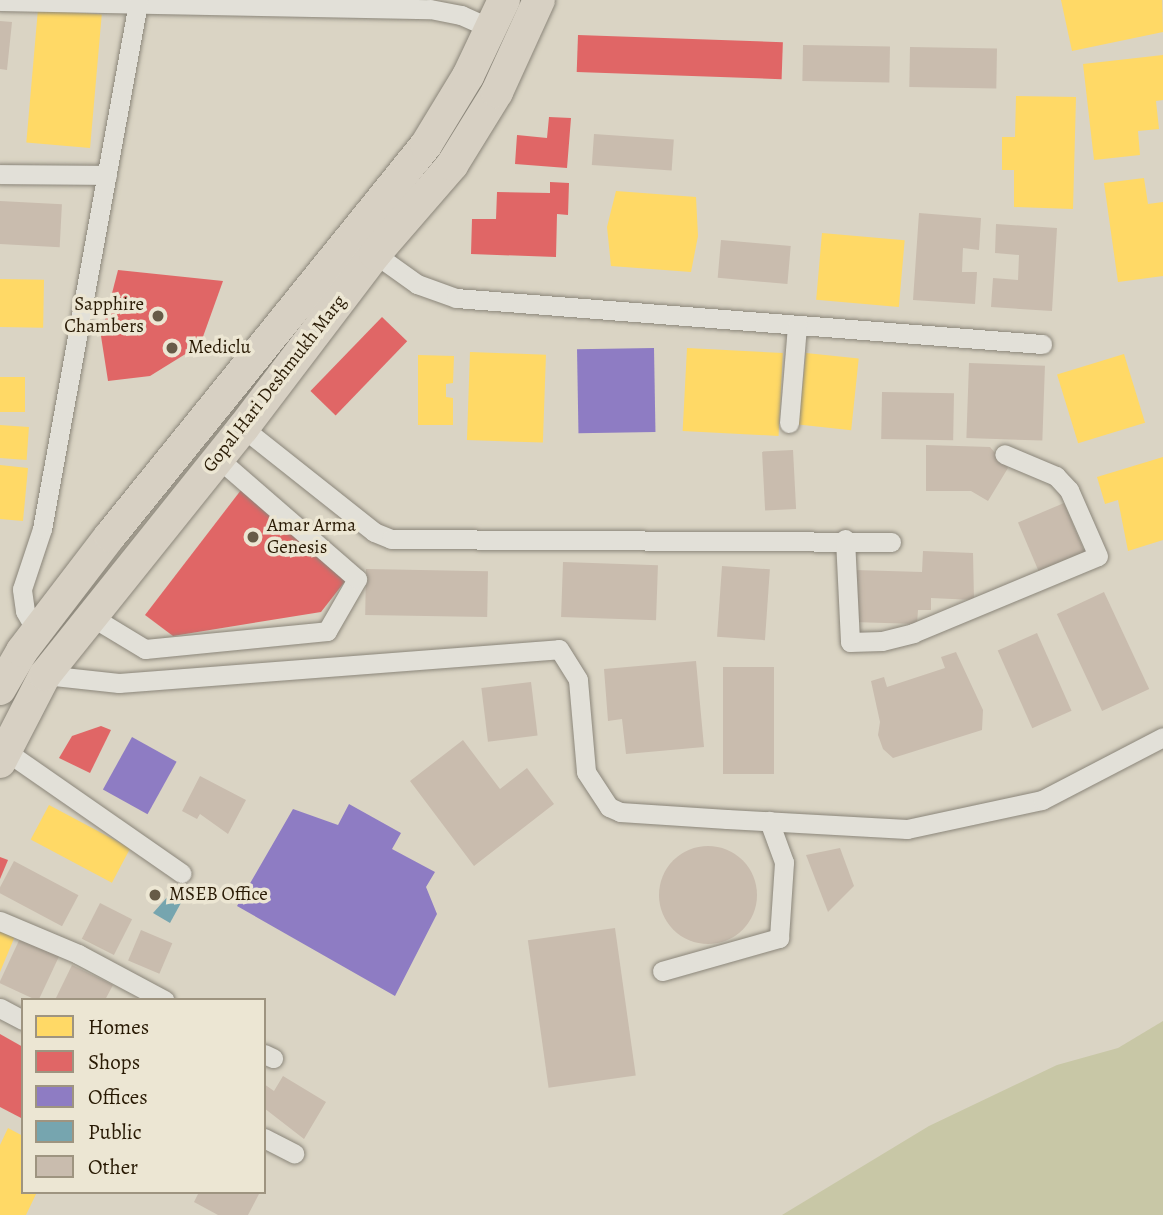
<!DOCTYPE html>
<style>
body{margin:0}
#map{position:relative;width:1163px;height:1215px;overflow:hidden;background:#dad4c4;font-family:Alegreya,serif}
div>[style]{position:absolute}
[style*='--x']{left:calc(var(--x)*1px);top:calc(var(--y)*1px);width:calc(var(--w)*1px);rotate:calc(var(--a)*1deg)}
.green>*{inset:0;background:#c8c7a6}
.homes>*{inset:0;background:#ffd966;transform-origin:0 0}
.shops>*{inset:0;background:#e06666;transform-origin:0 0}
.offices>*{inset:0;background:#8e7cc3;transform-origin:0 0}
.public>*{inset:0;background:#76a5af}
.building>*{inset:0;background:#c9bcae;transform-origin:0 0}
.round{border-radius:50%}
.roads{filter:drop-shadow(0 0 2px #8b867a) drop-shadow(0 0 2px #8b867a)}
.street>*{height:19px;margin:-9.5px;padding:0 9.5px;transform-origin:9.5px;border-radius:9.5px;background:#e2e0d8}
.primary>*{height:32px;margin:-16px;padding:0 16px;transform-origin:16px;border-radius:16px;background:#d7d0c3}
.dots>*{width:19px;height:19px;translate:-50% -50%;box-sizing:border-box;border:4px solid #ece6d3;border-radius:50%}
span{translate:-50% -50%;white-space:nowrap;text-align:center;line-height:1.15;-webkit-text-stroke:7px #ece6d3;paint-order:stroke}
.poi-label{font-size:19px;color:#291a04}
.right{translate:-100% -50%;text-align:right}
.left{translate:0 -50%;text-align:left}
.street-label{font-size:19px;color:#291a04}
.legend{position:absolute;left:21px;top:998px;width:245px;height:196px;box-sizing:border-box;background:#ece6d3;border:2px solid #9e9480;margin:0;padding:9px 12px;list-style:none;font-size:21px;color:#291a04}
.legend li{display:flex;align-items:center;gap:14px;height:35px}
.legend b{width:35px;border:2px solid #9e9480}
</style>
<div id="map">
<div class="green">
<div style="clip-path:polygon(1163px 1021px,1163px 1215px,782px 1215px,929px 1126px,1057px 1065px,1118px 1048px)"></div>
</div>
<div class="homes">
<div style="clip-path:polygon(1061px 0,1162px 0,1163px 32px,1072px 51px)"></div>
<div style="left:38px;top:9px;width:64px;height:134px;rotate:5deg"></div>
<div style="clip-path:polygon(1163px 55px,1163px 100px,1156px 101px,1159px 129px,1138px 131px,1140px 155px,1094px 160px,1083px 64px)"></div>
<div style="clip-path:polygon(1016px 96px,1076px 97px,1073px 209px,1014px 207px,1014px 170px,1002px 170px,1002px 137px,1015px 137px)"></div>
<div style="clip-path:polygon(1144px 178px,1148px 204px,1163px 202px,1163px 276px,1118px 282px,1104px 183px)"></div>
<div style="clip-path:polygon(616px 191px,696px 197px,698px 236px,691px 272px,611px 266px,607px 227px)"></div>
<div style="left:822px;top:233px;width:83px;height:67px;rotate:5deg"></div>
<div style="left:0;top:279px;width:44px;height:48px;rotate:1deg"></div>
<div style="left:687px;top:348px;width:96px;height:83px;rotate:3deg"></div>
<div style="left:470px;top:352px;width:76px;height:88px;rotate:2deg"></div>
<div style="left:806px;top:353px;width:53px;height:72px;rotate:6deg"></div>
<div style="left:1124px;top:354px;width:72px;height:70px;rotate:73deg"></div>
<div style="clip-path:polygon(418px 355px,454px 356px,453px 383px,446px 384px,446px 397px,453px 398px,453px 425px,418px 425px)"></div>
<div style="left:0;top:377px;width:25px;height:35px"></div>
<div style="left:0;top:425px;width:29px;height:33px;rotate:4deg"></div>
<div style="clip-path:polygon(1163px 457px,1163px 540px,1128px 551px,1118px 500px,1105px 504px,1097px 477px)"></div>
<div style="clip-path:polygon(0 465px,28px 468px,23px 521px,0 519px)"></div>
<div style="left:49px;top:805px;width:92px;height:39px;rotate:28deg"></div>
<div style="clip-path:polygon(0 929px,15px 936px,0 972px)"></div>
<div style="clip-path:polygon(8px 1128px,23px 1136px,23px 1192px,37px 1192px,26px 1215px,0 1215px,0 1145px)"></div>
</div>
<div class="shops">
<div style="left:578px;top:35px;width:205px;height:37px;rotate:2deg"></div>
<div style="clip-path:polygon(549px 117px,571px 118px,567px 168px,515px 164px,517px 135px,547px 138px)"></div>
<div style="clip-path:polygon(550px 182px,569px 183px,568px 215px,557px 214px,556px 257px,471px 254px,472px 219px,496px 219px,497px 192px,550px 193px)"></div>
<div style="clip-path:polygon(118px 270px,223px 281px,200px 345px,150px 376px,108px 381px,101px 336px)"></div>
<div style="left:382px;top:317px;width:35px;height:103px;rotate:44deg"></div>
<div style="clip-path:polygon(241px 490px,350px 575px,321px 612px,173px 636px,145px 615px)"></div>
<div style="clip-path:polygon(101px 726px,111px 730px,90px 773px,59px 758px,72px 736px)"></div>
<div style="clip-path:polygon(0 857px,8px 860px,0 879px)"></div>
<div style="clip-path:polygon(0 1034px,23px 1047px,23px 1119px,0 1107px)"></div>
</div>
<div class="offices">
<div style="left:654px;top:348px;width:84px;height:77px;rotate:89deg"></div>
<div style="left:132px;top:737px;width:51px;height:60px;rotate:29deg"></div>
<div style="clip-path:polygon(349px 804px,401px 833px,392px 849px,435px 872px,426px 887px,437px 914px,395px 996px,237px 906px,293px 809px,338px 825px)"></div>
</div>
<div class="public">
<div style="clip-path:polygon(170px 894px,182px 901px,170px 923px,153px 913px)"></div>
</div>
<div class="building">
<div style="clip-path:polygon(0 21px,12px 22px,7px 70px,0 69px)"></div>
<div style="left:803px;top:45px;width:87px;height:36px;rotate:1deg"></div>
<div style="left:910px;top:47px;width:87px;height:40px;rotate:1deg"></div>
<div style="left:594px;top:134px;width:80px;height:31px;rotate:4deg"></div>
<div style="left:0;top:201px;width:62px;height:43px;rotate:3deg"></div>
<div style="clip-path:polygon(919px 213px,981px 218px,979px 250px,963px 248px,962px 272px,977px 272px,975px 304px,913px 300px)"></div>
<div style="clip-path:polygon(996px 224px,1057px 228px,1052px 311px,991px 307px,993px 278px,1018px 280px,1019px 255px,995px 253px)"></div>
<div style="left:721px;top:240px;width:70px;height:38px;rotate:5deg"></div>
<div style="left:969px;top:363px;width:76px;height:75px;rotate:2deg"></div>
<div style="left:882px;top:392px;width:72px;height:47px;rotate:1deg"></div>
<div style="clip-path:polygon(926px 445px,990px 447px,1008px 468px,988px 501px,971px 491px,926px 491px)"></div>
<div style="left:793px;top:450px;width:59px;height:31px;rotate:87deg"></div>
<div style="left:1064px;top:503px;width:56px;height:50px;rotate:67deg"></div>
<div style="clip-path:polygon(923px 551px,973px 553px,974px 600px,931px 598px,931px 610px,918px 610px,917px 624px,853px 622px,854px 570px,922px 572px)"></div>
<div style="left:563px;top:562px;width:95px;height:55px;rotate:2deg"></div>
<div style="left:722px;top:566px;width:48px;height:71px;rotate:4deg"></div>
<div style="left:366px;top:569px;width:122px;height:46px;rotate:1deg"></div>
<div style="left:1104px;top:592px;width:107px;height:52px;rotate:65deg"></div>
<div style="left:1037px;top:633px;width:85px;height:43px;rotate:66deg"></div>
<div style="clip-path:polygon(956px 652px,983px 710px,982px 730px,893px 758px,883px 749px,878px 735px,880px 722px,871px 681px,884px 677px,887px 687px,945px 668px,941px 657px)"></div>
<div style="clip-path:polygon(696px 661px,704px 747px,626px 754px,622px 719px,608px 721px,604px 669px)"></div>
<div style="left:723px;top:667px;width:51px;height:107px"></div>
<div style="left:531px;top:682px;width:54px;height:50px;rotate:83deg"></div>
<div style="clip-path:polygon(463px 740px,500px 789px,527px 768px,554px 804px,474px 866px,410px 781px)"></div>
<div style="clip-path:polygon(200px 776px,246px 800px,228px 834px,200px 814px,197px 819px,182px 811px)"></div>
<div class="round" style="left:659px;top:846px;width:98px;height:98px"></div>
<div style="clip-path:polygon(840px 848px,854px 886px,828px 912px,806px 855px)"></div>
<div style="left:14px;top:861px;width:73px;height:35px;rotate:28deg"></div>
<div style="left:100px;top:903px;width:36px;height:40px;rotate:27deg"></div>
<div style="left:615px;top:928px;width:149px;height:88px;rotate:82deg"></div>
<div style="left:141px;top:930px;width:34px;height:33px;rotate:23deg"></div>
<div style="left:22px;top:934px;width:43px;height:54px;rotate:25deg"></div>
<div style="clip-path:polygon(72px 965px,113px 985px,105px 1000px,55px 1000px)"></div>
<div style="clip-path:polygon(283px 1076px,326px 1102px,304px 1139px,264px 1108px,264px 1084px,274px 1091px)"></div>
<div style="clip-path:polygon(199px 1192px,260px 1192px,248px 1215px,218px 1215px,194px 1202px)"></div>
</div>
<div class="roads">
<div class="street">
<div style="--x:0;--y:1;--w:430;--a:1.1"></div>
<div style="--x:430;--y:9;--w:32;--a:11"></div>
<div style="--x:461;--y:15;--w:34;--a:24"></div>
<div style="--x:0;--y:174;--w:107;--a:0.5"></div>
<div style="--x:375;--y:254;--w:52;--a:35.5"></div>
<div style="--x:417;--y:284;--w:41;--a:19.7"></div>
<div style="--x:456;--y:298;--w:588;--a:4.49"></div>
<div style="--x:789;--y:423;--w:98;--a:-85.3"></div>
<div style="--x:243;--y:428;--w:167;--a:38.4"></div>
<div style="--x:374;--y:532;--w:18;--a:22"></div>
<div style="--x:391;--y:539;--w:500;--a:0.34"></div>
<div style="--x:845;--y:539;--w:103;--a:87.2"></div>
<div style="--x:850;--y:642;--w:32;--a:-2"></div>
<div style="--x:882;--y:641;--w:32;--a:-14"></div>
<div style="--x:913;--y:633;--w:200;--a:-22.6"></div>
<div style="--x:1098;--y:556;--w:72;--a:-113.7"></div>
<div style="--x:1069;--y:490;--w:19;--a:-133"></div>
<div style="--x:1056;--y:476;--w:56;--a:-157.1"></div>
<div style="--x:92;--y:617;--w:62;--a:31.1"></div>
<div style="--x:145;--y:649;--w:183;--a:-5.6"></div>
<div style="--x:327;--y:631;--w:60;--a:-60"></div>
<div style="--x:357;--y:579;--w:184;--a:-139"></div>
<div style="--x:37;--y:632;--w:24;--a:-120"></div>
<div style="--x:25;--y:611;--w:22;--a:-98"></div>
<div style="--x:22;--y:589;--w:63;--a:-71.6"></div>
<div style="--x:42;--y:529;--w:535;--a:-79.66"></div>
<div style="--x:40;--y:670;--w:7;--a:45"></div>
<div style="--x:45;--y:675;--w:74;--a:6.2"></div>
<div style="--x:119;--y:683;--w:441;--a:-4.4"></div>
<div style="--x:559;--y:649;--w:36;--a:58"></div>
<div style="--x:578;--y:680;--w:92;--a:85"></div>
<div style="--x:586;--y:772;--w:42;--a:56.7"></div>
<div style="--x:609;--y:807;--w:12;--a:24"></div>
<div style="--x:620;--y:812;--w:107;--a:3.7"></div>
<div style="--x:727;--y:819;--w:180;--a:3.2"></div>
<div style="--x:907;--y:829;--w:138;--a:-12.1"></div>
<div style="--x:1042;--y:800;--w:136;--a:-27.5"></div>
<div style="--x:0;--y:747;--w:221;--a:34.8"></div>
<div style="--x:0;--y:921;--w:85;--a:22.9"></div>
<div style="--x:78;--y:954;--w:98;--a:28.1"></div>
<div style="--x:662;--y:971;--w:122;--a:-15.8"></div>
<div style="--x:779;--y:938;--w:76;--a:-86.2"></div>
<div style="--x:784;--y:862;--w:44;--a:-110.1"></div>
<div style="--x:0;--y:1008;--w:26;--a:28"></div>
<div style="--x:264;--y:1054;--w:10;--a:24"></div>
<div style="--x:264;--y:1138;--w:34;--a:27"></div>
</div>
<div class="primary">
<div style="--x:0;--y:689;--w:44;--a:-59.9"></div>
<div style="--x:22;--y:651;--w:145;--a:-52.6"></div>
<div style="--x:110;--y:536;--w:503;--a:-51.06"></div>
<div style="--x:426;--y:145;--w:81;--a:-58.7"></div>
<div style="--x:468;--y:76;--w:84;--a:-64.7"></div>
<div style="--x:0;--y:762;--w:98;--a:-62.7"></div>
<div style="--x:45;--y:675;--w:317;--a:-51.3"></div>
<div style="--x:243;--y:428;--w:218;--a:-52.8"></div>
<div style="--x:375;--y:254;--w:118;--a:-49.1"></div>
<div style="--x:452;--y:165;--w:86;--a:-58.3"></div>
<div style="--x:497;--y:92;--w:101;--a:-65.5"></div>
</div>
</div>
<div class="dots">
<div style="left:158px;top:316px;background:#675b47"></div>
<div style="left:172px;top:348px;background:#675b47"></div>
<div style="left:253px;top:537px;background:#675b47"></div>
<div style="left:155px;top:895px;background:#675b47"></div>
</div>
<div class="poi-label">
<span class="right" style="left:144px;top:316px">Sapphire<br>Chambers</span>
<span class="left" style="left:188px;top:348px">Mediclu</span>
<span class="left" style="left:267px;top:537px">Amar Arma<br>Genesis</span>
<span class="left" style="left:169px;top:895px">MSEB Office</span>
</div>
<div class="street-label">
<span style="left:275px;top:384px;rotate:-52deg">Gopal Hari Deshmukh Marg</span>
</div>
<ul class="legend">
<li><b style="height:19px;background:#ffd966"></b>Homes</li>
<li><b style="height:19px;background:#e06666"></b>Shops</li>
<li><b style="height:19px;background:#8e7cc3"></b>Offices</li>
<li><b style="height:19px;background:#76a5af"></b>Public</li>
<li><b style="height:19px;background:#c9bcae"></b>Other</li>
</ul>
</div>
